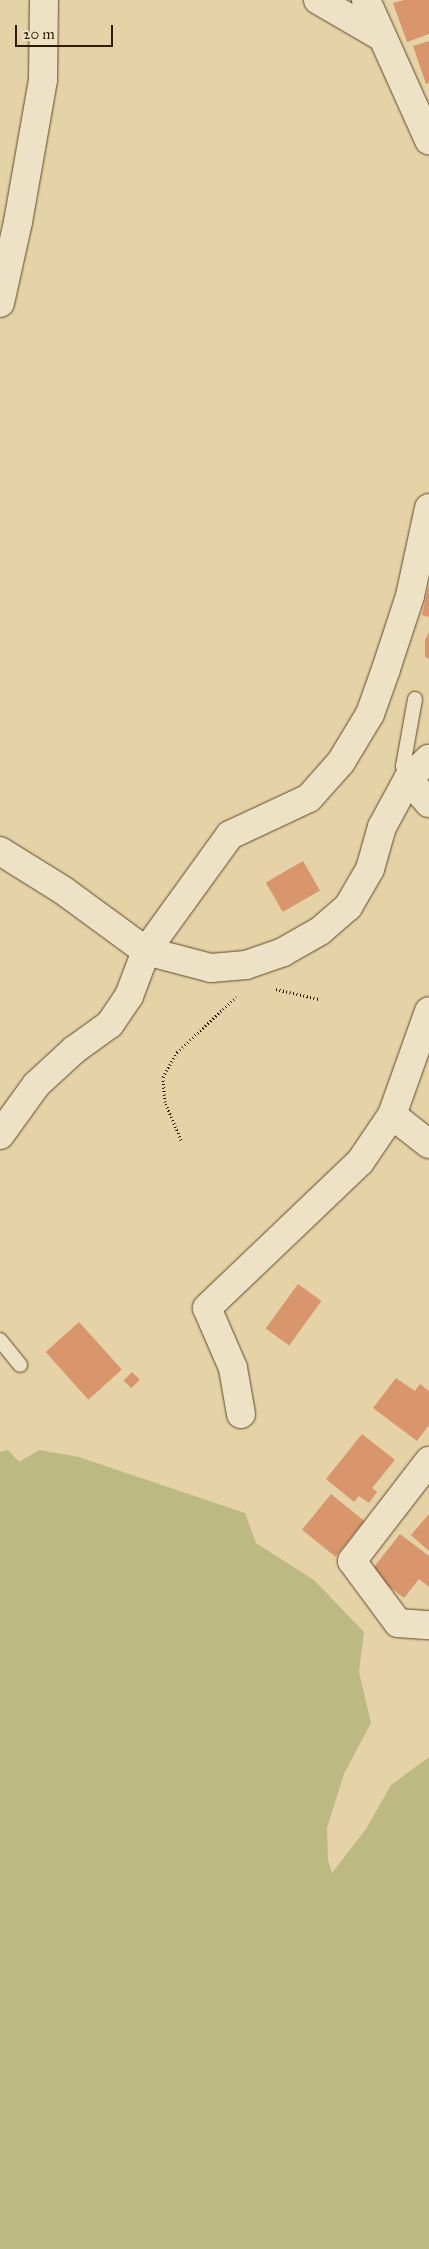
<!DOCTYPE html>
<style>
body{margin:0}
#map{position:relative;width:429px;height:2249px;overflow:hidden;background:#e5d3a7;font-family:"IM FELL Great Primer",serif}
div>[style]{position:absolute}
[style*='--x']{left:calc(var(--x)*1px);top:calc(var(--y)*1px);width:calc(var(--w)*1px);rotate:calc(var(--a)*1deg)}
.green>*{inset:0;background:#bcba82}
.building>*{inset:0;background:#d9956b;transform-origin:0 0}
.path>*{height:3px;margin-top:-1.5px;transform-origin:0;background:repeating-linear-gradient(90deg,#311b01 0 1px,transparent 0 3.5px)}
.roads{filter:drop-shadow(0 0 1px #5e492a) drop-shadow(0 0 1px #5e492a)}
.service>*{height:14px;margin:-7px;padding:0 7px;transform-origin:7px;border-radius:7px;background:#eee2c6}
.minor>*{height:28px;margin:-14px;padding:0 14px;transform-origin:14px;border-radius:14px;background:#eee2c6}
span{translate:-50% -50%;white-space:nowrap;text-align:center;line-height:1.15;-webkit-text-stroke:4px #eee2c6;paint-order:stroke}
.scale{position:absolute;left:15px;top:25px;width:98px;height:22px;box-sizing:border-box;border:2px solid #311b01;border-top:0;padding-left:6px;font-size:15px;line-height:18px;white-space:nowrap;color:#311b01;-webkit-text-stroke:4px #eee2c6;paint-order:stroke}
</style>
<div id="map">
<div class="green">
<div style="clip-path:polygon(8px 1450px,19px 1462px,39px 1450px,79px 1457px,245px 1513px,256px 1543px,314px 1580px,364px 1632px,359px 1672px,371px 1723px,344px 1774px,327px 1828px,328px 1860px,332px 1873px,366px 1829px,391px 1785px,429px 1757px,429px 2249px,0 2249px,0 1452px)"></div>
</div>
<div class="building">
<div style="clip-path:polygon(404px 0,429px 0,429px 34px,407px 42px,393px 3px)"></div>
<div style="clip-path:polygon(429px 41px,429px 83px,426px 84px,413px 46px)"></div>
<div style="clip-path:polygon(428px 588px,429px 588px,429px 617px,422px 615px)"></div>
<div style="clip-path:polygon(429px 632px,429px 659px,425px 657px,425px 640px)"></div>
<div style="left:303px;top:861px;width:34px;height:43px;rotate:60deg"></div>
<div style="left:298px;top:1284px;width:29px;height:55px;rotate:36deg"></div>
<div style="left:79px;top:1322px;width:64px;height:45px;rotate:48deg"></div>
<div style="left:132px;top:1372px;width:11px;height:12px;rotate:45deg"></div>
<div style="clip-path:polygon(396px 1378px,415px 1391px,420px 1384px,429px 1391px,429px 1425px,417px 1441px,373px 1408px)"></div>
<div style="clip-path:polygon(362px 1434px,395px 1460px,372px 1488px,377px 1492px,369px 1503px,359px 1496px,354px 1502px,326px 1479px)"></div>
<div style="left:331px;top:1494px;width:43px;height:46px;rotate:39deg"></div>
<div style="clip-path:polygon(429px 1514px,429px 1551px,411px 1535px)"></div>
<div style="clip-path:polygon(400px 1534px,429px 1556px,429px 1587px,419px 1579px,404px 1598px,370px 1572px)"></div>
</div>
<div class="path">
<div style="--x:276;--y:989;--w:44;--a:13.1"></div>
<div style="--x:181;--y:1140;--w:41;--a:-112.8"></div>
<div style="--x:165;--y:1102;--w:25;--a:-95"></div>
<div style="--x:163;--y:1077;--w:29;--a:-61"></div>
<div style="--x:177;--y:1052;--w:81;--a:-43"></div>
</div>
<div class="roads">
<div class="service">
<div style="--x:408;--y:779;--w:14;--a:-111"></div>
<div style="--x:403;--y:766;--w:68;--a:-79.8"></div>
<div style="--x:0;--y:1340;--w:32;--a:51"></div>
</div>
<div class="minor">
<div style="--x:318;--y:0;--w:72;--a:30.1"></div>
<div style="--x:366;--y:0;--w:154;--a:65.8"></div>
<div style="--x:0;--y:303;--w:83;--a:-77.5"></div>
<div style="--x:18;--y:222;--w:144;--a:-80"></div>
<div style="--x:43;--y:80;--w:80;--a:-89.3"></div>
<div style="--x:408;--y:779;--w:32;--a:49"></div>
<div style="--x:0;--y:851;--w:75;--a:32"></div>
<div style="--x:64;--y:891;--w:102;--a:36.2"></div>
<div style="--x:146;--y:951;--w:67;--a:14.7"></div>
<div style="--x:211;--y:968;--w:35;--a:-5"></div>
<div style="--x:246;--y:965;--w:39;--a:-19"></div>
<div style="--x:283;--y:952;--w:43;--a:-29.6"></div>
<div style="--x:320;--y:931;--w:37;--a:-41"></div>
<div style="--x:348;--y:907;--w:44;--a:-59.9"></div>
<div style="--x:370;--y:869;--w:44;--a:-74.1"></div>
<div style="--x:382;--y:827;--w:55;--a:-61.6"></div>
<div style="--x:408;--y:779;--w:29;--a:-44"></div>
<div style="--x:392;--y:1115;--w:47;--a:38.1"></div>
<div style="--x:0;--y:1135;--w:62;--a:-54.2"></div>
<div style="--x:36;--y:1085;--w:52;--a:-42.6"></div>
<div style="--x:74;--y:1050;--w:44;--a:-35.8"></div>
<div style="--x:110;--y:1024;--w:34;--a:-56"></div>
<div style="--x:129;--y:996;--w:48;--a:-69.3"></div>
<div style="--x:146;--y:951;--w:143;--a:-54.1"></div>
<div style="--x:230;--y:835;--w:87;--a:-25.1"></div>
<div style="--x:309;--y:798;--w:48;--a:-48.4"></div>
<div style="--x:341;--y:762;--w:56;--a:-58.9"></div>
<div style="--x:370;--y:714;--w:48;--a:-70.4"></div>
<div style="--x:386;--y:669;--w:77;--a:-71.8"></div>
<div style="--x:410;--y:596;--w:90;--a:-77.8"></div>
<div style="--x:241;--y:1414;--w:47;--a:-99.9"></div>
<div style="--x:233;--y:1368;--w:65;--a:-113.4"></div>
<div style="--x:207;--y:1308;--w:211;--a:-43.7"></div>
<div style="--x:360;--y:1162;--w:57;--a:-55.8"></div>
<div style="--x:392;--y:1115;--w:110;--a:-70.4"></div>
<div style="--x:429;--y:1461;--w:126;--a:127.6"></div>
<div style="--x:352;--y:1561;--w:77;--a:53.4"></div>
<div style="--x:398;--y:1623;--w:31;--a:4"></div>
</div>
</div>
<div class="scale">20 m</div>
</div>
